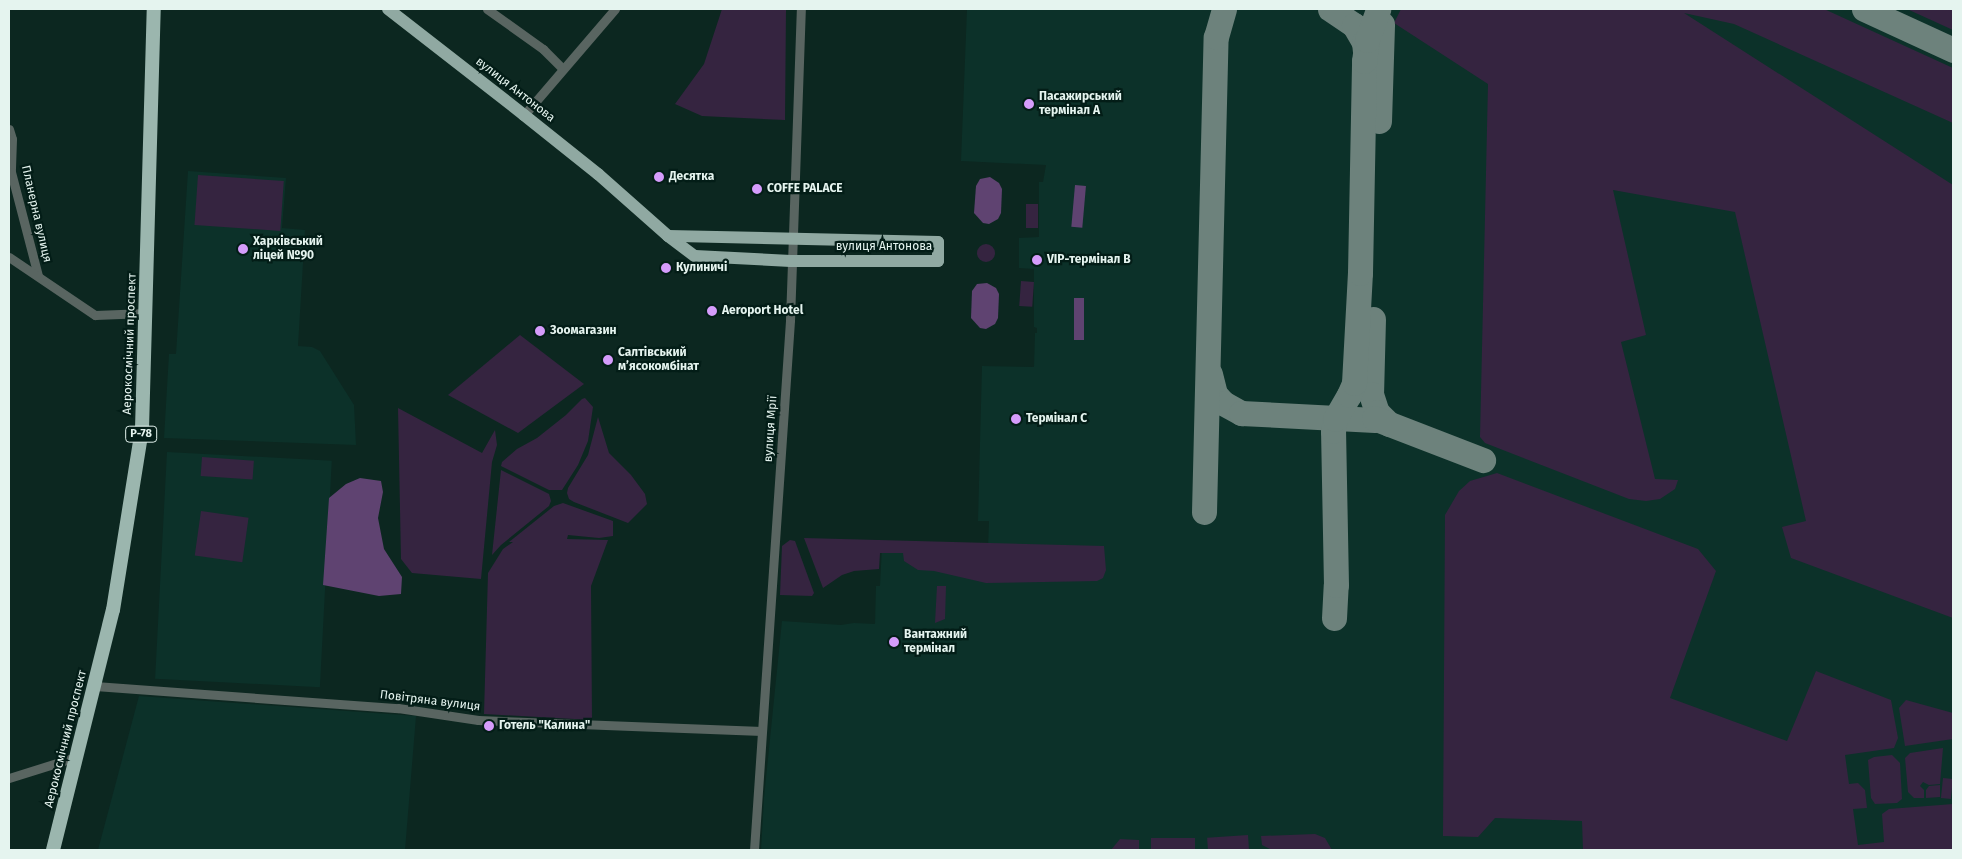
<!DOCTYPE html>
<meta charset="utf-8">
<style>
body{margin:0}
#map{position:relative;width:1962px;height:859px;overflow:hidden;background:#0c2720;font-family:"Fira Sans",sans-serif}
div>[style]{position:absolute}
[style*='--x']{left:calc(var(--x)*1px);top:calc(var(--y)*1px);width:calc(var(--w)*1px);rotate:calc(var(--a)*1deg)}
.built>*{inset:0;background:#0c3129;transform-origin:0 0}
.green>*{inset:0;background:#352440;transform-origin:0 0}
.round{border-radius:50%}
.forest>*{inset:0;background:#5f4371;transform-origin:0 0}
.taxiway>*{height:25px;margin:-12.5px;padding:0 12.5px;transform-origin:12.5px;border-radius:12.5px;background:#6d827c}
.minor>*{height:9px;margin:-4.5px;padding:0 4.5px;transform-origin:4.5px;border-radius:4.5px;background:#596561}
.primary>*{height:12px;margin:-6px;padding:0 6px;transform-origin:6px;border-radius:6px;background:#90a9a2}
.trunk>*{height:14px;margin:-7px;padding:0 7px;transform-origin:7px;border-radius:7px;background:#9bb6ae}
.dots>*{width:14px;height:14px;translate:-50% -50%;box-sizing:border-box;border:2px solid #031d17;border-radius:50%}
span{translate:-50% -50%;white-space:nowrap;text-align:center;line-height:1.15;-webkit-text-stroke:4.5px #031d17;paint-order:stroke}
.shield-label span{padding:1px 4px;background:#031d17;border:1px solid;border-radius:4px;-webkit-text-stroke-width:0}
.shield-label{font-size:11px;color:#e5f4ef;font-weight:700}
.street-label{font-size:12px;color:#e5f4ef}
.poi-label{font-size:12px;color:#e5f4ef;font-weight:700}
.left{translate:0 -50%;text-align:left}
.frame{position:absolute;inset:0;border:10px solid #e5f4ef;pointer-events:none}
</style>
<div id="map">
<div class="built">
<div style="clip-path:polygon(967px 9px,1953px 9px,1953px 850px,761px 850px,764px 798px,782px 621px,841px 625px,854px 623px,875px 624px,876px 586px,880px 586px,882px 545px,988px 548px,989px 521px,978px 521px,982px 366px,1034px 367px,1035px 333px,1037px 333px,1037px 328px,1034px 327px,1034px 269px,1019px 268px,1019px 238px,1039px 237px,1039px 182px,1043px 182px,1046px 165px,961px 161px)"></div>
<div style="clip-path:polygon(188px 171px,286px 178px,282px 228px,305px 230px,298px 346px,312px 347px,320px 351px,354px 405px,356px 445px,164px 438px,169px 354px,176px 354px)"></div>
<div style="left:167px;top:452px;width:165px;height:227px;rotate:3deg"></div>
<div style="clip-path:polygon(139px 696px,416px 716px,405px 850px,98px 850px)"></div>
</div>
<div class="green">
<div style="clip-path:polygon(722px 9px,786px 9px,785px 120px,702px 116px,675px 104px,704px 64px)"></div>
<div style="clip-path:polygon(1401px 9px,1824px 9px,1953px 68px,1953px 123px,1734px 24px,1684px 13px,1953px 185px,1953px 618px,1791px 558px,1782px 527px,1806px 521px,1735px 212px,1613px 190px,1646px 335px,1621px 342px,1655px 479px,1678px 480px,1675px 489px,1660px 499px,1646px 501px,1629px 499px,1485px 443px,1480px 437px,1488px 84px,1394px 23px)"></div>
<div style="clip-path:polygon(1907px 9px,1953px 9px,1953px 30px)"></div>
<div style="left:198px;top:175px;width:86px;height:50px;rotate:4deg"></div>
<div style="left:1026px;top:204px;width:12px;height:24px"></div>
<div class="round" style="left:977px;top:244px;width:18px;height:18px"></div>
<div style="left:1021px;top:281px;width:13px;height:25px;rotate:4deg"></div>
<div style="clip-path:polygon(520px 335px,584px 384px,518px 433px,448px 395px)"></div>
<div style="clip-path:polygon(585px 398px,593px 407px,588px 441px,578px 465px,562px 490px,549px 490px,501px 466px,502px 462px,517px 449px,537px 438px,566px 415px,582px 399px)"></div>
<div style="clip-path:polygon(398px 408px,482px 453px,495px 430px,497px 445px,492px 462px,481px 579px,412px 573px,401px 559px)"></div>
<div style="clip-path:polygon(598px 417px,609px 453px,631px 475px,645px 494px,647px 504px,628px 523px,574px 502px,569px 499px,567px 493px,568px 488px,588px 455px)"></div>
<div style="left:202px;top:457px;width:52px;height:19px;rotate:4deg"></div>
<div style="clip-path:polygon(501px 470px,549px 494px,551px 501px,549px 506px,501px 545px,492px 555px)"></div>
<div style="clip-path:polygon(1497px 473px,1698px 549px,1716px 571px,1670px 698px,1787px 741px,1816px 671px,1891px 700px,1898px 738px,1894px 748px,1845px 755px,1849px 784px,1858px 783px,1865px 790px,1867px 808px,1853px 809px,1858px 845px,1884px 842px,1882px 814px,1889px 809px,1953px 804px,1953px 850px,1583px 850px,1582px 821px,1495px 818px,1478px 837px,1443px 836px,1445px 515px,1459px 491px,1470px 481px)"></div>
<div style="clip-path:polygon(563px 503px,613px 521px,613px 536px,599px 538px,568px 535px,567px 539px,608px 540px,591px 586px,592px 720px,484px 714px,488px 573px,503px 549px,513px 542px,509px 542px,554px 506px)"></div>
<div style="left:201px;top:511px;width:48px;height:45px;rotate:8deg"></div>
<div style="clip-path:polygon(804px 538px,1104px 546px,1106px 570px,1103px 578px,1097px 581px,986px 583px,934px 571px,918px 570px,904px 561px,903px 553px,880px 553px,879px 569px,854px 571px,842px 575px,823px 588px)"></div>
<div style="clip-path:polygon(790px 540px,795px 541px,814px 593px,812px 596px,780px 595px,782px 546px)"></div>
<div style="clip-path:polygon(937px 586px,946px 586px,945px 619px,935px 623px)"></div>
<div style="clip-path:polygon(1906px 700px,1953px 713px,1953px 739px,1905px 746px,1899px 708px)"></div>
<div style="clip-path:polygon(1943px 748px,1940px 784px,1929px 785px,1923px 782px,1920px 786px,1924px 790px,1924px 798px,1914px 798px,1908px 792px,1905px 758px,1910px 753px)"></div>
<div style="clip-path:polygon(1892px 755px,1900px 763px,1902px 799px,1897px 803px,1875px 804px,1871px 798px,1868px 760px,1874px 757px)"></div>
<div style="left:1943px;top:778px;width:10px;height:20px;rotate:6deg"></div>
<div style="clip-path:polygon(1940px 785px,1940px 797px,1926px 798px,1926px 790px,1929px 786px)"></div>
<div style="clip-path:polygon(1315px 834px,1325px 838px,1332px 850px,1291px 850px,1270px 849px,1262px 845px,1261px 836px)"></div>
<div style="left:1248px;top:835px;width:15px;height:41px;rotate:86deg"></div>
<div style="left:1195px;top:838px;width:12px;height:44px;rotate:90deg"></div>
<div style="clip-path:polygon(1120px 839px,1139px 840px,1139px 850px,1111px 850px)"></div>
</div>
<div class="forest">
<div style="clip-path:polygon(990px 177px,999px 183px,1002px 189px,1001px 213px,998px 219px,989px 224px,983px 223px,974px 213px,976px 186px,980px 179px)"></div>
<div style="left:1075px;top:185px;width:11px;height:42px;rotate:5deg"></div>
<div style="clip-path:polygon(987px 283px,996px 288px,999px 294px,998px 318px,995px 324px,986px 329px,980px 328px,971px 318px,972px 291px,977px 284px)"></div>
<div style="left:1074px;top:298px;width:10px;height:42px"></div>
<div style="clip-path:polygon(360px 478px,381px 481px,383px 492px,378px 518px,384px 549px,402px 577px,401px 594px,379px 596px,323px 585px,329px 498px,346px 484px)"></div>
</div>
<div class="taxiway">
<div style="--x:1330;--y:9;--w:29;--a:34"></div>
<div style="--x:1354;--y:25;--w:20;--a:60"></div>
<div style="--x:1364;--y:42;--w:9;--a:84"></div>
<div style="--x:1864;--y:9;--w:98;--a:24.7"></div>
<div style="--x:1379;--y:121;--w:97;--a:-88.2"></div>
<div style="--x:1373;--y:319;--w:75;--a:91.5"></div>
<div style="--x:1371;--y:394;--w:19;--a:72"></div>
<div style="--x:1377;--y:412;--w:17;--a:45"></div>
<div style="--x:1210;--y:374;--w:21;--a:76"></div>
<div style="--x:1215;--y:394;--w:12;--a:48"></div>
<div style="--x:1223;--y:403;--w:21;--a:29"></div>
<div style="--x:1241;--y:413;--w:134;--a:3"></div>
<div style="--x:1374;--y:418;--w:117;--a:21.1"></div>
<div style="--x:1204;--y:512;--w:475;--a:-88.6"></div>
<div style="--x:1216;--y:37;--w:29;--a:-74"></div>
<div style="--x:1334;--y:618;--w:33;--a:-87"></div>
<div style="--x:1336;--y:585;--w:154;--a:-91.1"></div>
<div style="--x:1333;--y:431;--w:12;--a:-81"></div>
<div style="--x:1335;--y:419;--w:28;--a:-60"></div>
<div style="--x:1349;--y:395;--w:13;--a:-67"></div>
<div style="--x:1354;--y:383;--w:110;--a:-86.9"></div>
<div style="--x:1360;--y:273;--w:212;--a:-88.9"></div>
<div style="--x:1364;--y:61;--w:21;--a:-82"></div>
<div style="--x:1367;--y:40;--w:33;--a:-70"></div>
</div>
<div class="minor">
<div style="--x:487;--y:9;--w:69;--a:35.5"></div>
<div style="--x:543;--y:49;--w:27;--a:45"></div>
<div style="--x:524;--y:115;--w:140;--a:-49.4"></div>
<div style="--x:9;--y:129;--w:10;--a:73"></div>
<div style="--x:12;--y:139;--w:33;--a:92"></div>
<div style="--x:11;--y:172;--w:107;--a:75.4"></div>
<div style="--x:9;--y:257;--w:104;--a:34"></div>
<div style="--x:95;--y:315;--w:51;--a:-2.2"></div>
<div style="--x:95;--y:686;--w:304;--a:4.2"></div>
<div style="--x:398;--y:708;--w:81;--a:8.5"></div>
<div style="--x:478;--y:720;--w:284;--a:2.2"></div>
<div style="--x:9;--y:778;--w:70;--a:-17.4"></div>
<div style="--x:754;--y:850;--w:531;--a:-86.11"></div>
<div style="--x:790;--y:320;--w:311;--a:-88"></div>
</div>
<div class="primary">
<div style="--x:388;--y:9;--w:172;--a:37.9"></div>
<div style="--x:524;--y:115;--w:95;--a:38.6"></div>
<div style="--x:598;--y:174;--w:94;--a:41.5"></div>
<div style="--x:668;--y:236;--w:34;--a:37"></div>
<div style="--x:695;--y:256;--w:96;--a:3"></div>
<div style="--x:791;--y:261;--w:147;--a:0"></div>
<div style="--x:938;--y:261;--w:19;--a:-90"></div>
<div style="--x:938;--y:242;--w:270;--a:-178.7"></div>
</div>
<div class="trunk">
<div style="--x:53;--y:850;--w:247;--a:-76"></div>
<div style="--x:113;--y:610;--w:183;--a:-80.9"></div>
<div style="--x:142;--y:429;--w:420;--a:-88.4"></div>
</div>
<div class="dots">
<div style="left:1029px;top:104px;background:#d59cfb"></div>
<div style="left:659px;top:177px;background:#d59cfb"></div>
<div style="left:757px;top:189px;background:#d59cfb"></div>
<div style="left:243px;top:249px;background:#d59cfb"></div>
<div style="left:1037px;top:260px;background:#d59cfb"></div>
<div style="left:666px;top:268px;background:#d59cfb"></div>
<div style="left:712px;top:311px;background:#d59cfb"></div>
<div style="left:540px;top:331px;background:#d59cfb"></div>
<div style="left:608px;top:360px;background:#d59cfb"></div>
<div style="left:1016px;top:419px;background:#d59cfb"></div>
<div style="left:894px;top:642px;background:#d59cfb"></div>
<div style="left:489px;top:726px;background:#d59cfb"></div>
</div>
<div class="shield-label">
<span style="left:141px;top:434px">Р-78</span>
</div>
<div class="street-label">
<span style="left:515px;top:90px;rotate:38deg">вулиця Антонова</span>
<span style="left:36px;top:214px;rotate:77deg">Планерна вулиця</span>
<span style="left:884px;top:247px">вулиця Антонова</span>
<span style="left:130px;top:344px;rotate:-88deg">Аерокосмічний проспект</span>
<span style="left:771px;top:429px;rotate:-86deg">вулиця Мрії</span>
<span style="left:430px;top:701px;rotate:7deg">Повітряна вулиця</span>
<span style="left:66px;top:739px;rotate:-76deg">Аерокосмічний проспект</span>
</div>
<div class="poi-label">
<span class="left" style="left:1039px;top:104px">Пасажирський<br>термінал A</span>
<span class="left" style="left:669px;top:177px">Десятка</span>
<span class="left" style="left:767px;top:189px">COFFE PALACE</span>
<span class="left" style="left:253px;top:249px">Харківський<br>ліцей №90</span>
<span class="left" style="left:1047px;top:260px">VIP-термінал B</span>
<span class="left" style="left:676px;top:268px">Кулиничі</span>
<span class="left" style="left:722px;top:311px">Aeroport Hotel</span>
<span class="left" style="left:550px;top:331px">Зоомагазин</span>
<span class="left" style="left:618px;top:360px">Салтівський<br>мʼясокомбінат</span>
<span class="left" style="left:1026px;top:419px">Термінал C</span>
<span class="left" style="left:904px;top:642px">Вантажний<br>термінал</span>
<span class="left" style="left:499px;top:726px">Готель "Калина"</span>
</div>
<div class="frame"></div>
</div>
